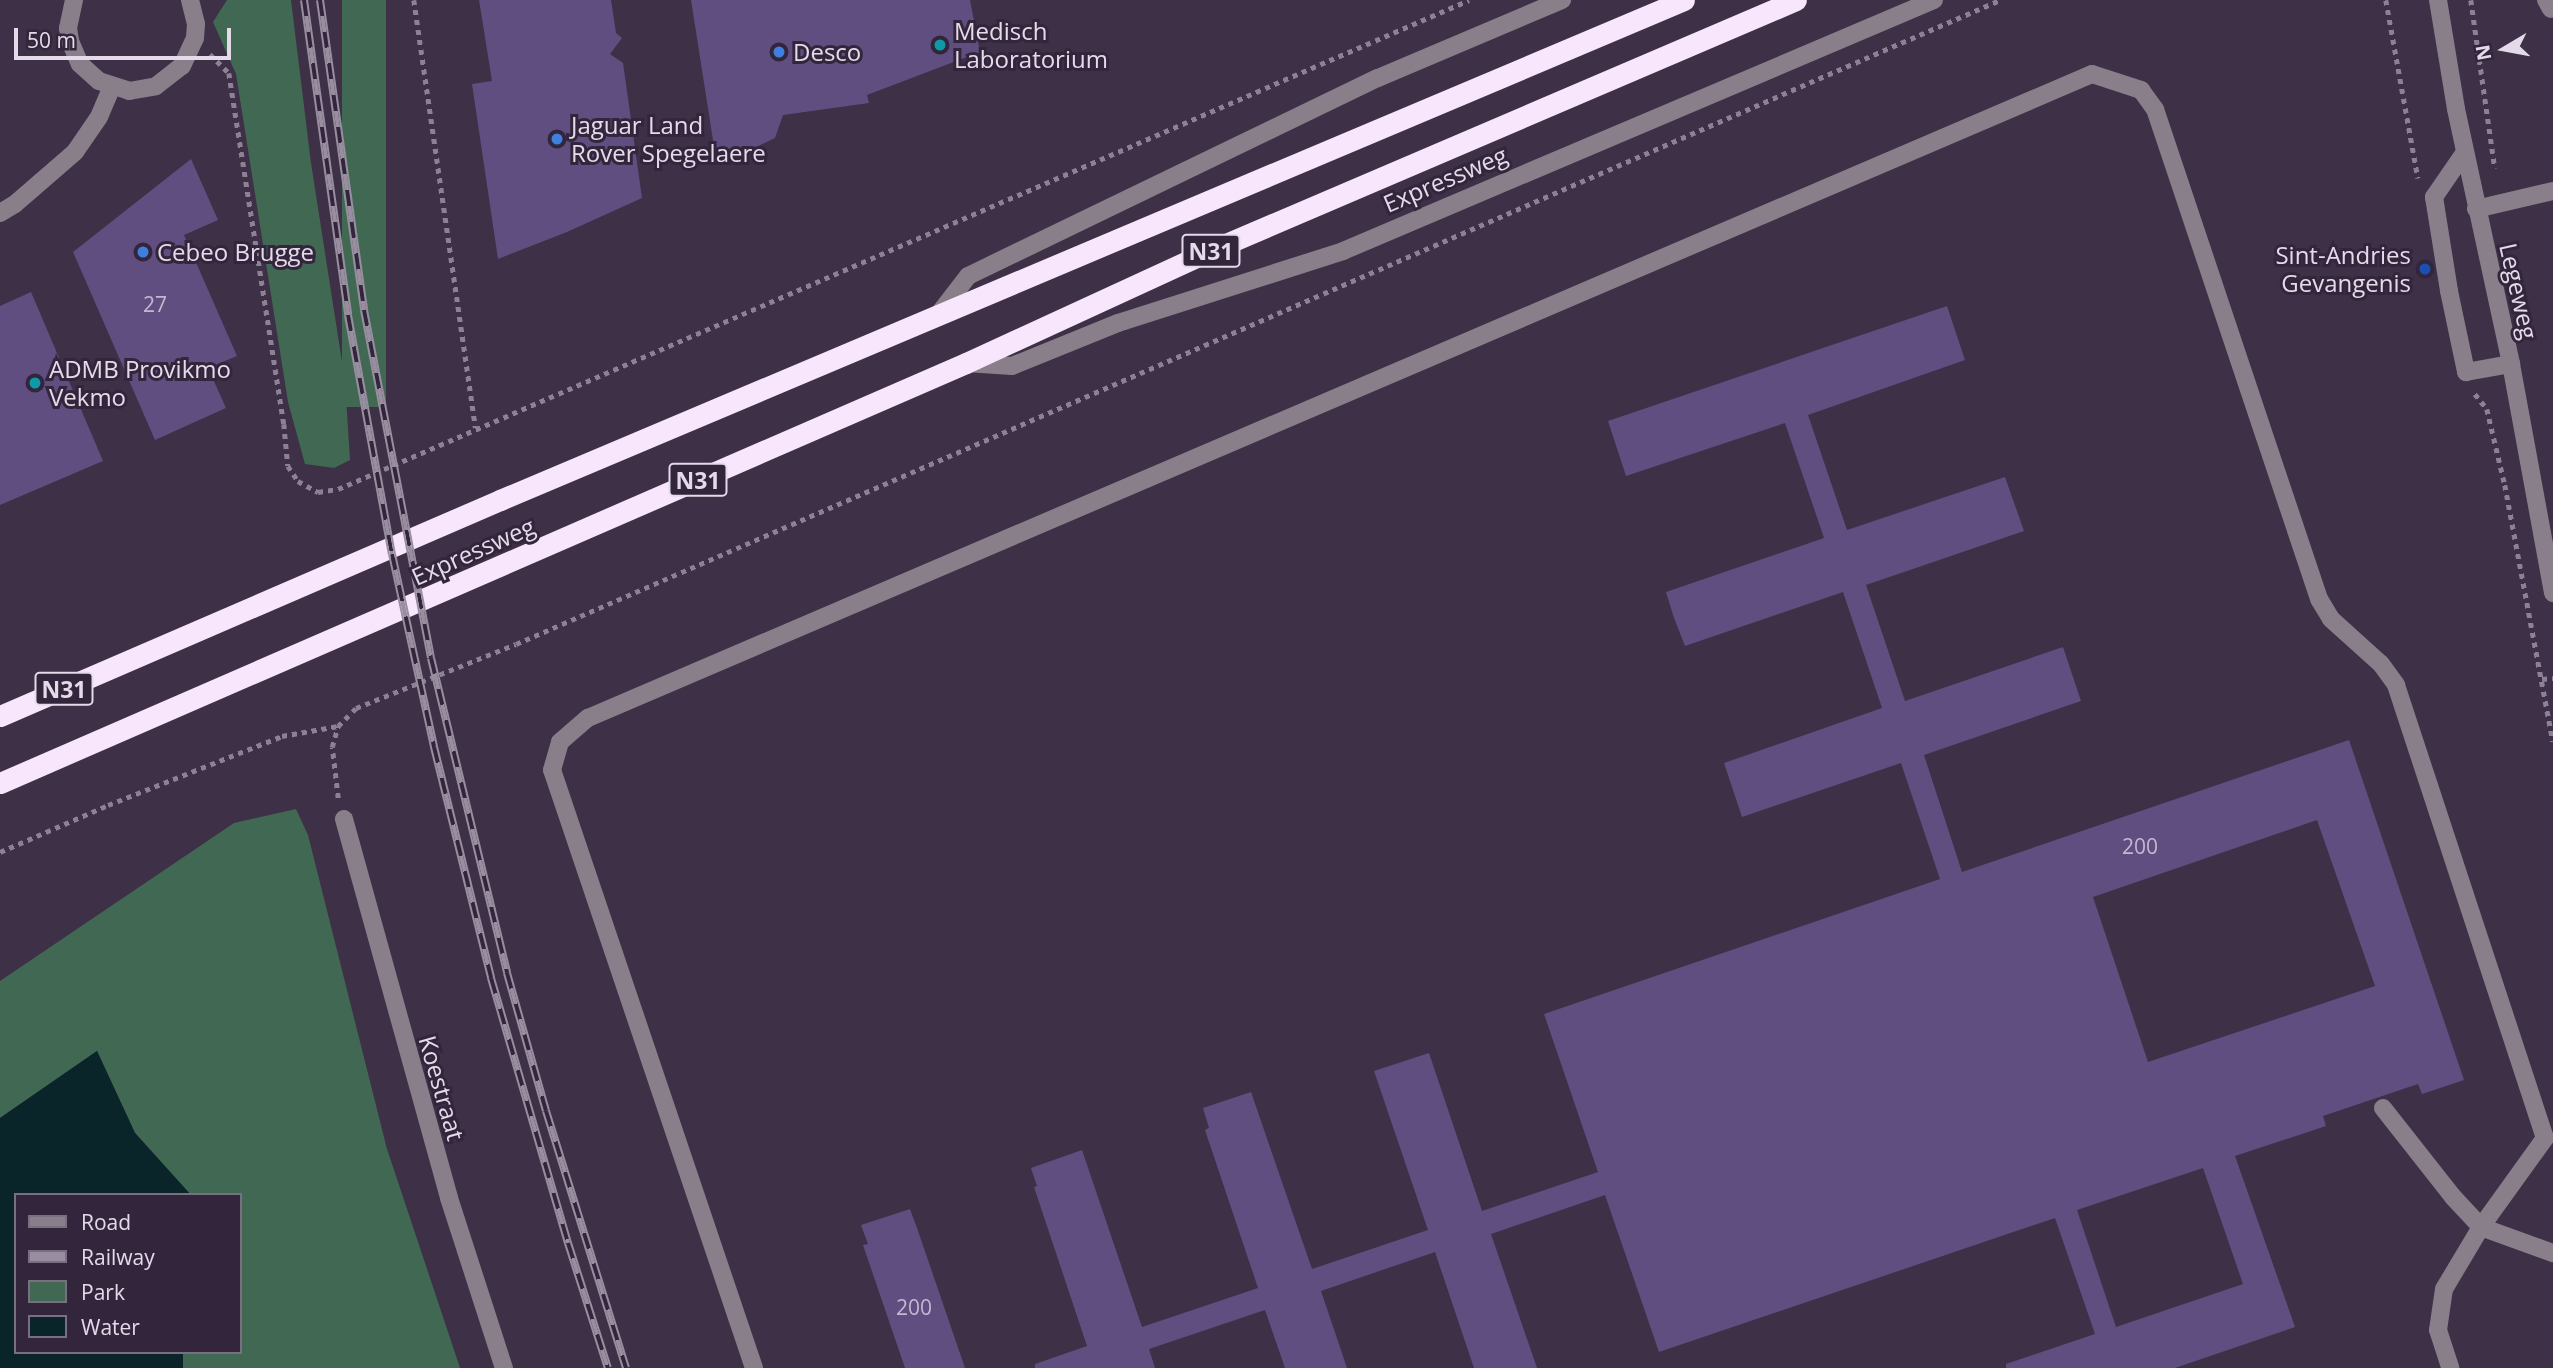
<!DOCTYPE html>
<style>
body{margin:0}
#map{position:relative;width:2553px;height:1368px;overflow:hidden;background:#3d3047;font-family:"Open Sans",sans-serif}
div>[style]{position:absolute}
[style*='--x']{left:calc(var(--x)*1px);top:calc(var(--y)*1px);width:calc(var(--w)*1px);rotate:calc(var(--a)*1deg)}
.green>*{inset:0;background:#416853;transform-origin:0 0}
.water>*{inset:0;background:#0a2529}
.building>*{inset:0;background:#604e80}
.path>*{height:4.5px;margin-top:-2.25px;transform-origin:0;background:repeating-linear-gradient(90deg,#8d8295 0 5px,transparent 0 10px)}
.minor>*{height:18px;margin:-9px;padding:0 9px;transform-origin:9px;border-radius:9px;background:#887f8a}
.highway>*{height:21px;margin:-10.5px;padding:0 10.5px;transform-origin:10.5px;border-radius:10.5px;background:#f8e6fc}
.rail>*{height:8px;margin-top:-4px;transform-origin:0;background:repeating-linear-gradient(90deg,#33263c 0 16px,#988ea0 0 32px);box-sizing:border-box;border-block:2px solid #988ea0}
.dots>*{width:19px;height:19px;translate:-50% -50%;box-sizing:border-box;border:4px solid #33263c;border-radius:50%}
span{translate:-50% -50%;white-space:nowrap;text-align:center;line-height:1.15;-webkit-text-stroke:6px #33263c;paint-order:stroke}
.number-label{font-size:21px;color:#c2b8d0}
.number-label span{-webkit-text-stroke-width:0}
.shield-label span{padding:2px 5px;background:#33263c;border:2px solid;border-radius:5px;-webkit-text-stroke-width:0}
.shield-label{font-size:23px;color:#e3dbea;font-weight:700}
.poi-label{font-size:24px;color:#e3dbea}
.left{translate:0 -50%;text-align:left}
.right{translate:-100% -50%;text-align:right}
.street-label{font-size:24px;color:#e3dbea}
.legend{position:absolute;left:14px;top:1193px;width:228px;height:161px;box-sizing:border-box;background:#33263c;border:2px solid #796e82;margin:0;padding:9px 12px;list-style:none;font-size:21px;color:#e3dbea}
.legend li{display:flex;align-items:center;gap:14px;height:35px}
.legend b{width:35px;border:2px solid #796e82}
.north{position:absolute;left:2469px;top:14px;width:70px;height:70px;-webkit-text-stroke:5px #33263c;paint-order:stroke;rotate:260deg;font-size:19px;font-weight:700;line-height:28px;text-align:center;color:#e3dbea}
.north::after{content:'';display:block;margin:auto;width:24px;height:32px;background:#e3dbea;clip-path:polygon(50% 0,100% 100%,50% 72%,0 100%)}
.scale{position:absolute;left:14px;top:28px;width:217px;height:32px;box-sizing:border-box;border:4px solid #e3dbea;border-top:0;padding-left:9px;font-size:21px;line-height:24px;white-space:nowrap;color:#e3dbea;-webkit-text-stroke:5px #33263c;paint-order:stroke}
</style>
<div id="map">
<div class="green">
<div style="clip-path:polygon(227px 0,291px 0,311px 163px,345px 381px,350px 460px,334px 468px,305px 464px,288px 402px,236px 74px,213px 22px)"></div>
<div style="left:342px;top:0;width:44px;height:407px"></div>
<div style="clip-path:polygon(296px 809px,308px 835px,387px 1149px,460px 1368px,183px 1368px,183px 1352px,240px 1352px,240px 1195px,191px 1195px,135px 1133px,97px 1051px,0 1118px,0 981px,234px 823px)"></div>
</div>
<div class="water">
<div style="clip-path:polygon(97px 1051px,135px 1133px,191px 1195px,16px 1195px,16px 1352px,183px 1352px,183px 1368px,0 1368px,0 1118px)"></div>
</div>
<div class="building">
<div style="clip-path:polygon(479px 0,611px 0,616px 33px,622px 38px,610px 54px,623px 63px,642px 198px,567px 232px,498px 259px,472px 84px,492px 81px)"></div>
<div style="clip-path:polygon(691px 0,970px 0,980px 52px,867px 95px,869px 103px,783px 115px,775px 138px,752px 149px,752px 154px,715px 153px)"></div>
<div style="clip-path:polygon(191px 159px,218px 220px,184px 235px,237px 356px,208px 368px,226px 408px,155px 440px,73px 252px)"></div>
<div style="clip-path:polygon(31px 292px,103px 461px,0 505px,0 306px)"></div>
<div style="clip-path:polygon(evenodd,1947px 306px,1965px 360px,1808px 415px,1847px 530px,2005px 477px,2024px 531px,1866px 585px,1905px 701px,2063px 647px,2081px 701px,1924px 755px,1962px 872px,2349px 740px,2464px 1080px,2422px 1094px,2418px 1084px,2323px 1116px,2326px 1126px,2235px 1156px,2295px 1327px,2175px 1368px,2006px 1368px,2006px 1364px,2095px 1334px,2055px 1218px,1659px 1352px,1605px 1195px,1491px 1234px,1537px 1368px,1474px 1368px,1435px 1252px,1321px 1291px,1347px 1368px,1285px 1368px,1265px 1310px,1149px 1349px,1155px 1368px,1035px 1368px,1035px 1364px,1087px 1346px,1034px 1187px,1037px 1186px,1031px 1168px,1082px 1150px,1142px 1327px,1258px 1288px,1205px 1130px,1209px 1128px,1203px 1108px,1251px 1092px,1312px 1269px,1428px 1230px,1374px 1071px,1429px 1053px,1482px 1211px,1598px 1172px,1544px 1014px,1940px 879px,1901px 763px,1742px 817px,1724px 763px,1882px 708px,1843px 592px,1685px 646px,1674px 618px,1666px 592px,1824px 538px,1785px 423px,1626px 476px,1608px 421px,1947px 306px,2317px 820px,2375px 986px,2148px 1062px,2093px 897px,2317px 820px,1947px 306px,2203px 1168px,2243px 1284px,2116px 1327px,2077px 1210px,2203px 1168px)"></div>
<div style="clip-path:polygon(910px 1209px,917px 1228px,965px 1368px,905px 1368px,863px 1245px,868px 1244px,861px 1225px)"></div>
</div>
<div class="path">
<div style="--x:414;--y:0;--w:432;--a:81.8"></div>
<div style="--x:2386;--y:0;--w:181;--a:79.8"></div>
<div style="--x:2471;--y:0;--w:170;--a:81.9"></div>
<div style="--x:210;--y:54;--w:27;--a:45"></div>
<div style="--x:229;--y:73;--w:355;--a:81.1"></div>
<div style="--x:284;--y:424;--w:42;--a:84.6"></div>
<div style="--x:288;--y:466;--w:18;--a:56"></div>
<div style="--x:298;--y:481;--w:23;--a:29"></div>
<div style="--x:318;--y:492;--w:20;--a:-9"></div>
<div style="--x:338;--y:489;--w:1232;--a:-23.38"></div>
<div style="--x:2475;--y:394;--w:19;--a:51"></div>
<div style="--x:2487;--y:409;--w:78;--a:76.7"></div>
<div style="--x:2505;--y:485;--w:261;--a:79.4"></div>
<div style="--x:2542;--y:679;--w:11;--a:-5"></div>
<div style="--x:338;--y:798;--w:51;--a:-96.7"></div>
<div style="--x:332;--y:747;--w:22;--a:-74"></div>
<div style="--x:338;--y:726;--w:25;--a:-45"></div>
<div style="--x:356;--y:708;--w:172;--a:-21.8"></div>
<div style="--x:516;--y:644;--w:1618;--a:-23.46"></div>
<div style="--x:0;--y:852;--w:118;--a:-23.5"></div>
<div style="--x:108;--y:805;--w:187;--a:-21.6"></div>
<div style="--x:282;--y:736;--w:57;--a:-10.1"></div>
</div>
<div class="minor">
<div style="--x:74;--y:0;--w:29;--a:102"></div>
<div style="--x:68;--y:28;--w:13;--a:81"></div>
<div style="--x:70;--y:41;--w:25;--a:67"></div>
<div style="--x:80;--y:64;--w:25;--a:42"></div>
<div style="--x:99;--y:81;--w:32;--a:18"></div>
<div style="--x:129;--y:91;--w:27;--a:-10"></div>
<div style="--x:156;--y:86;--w:33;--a:-38"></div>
<div style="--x:182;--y:66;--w:31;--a:-65"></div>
<div style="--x:195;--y:38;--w:14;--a:-86"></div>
<div style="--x:196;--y:24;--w:25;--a:-104"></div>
<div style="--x:2438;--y:0;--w:110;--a:80.6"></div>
<div style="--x:2456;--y:109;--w:261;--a:77.8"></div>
<div style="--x:2511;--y:364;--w:233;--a:79.6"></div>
<div style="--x:2546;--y:0;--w:10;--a:61"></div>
<div style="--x:2465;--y:152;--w:55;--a:124.6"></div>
<div style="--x:2434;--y:197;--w:95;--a:80.9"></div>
<div style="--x:2449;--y:291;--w:83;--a:78.1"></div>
<div style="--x:2466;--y:372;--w:46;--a:-10.1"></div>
<div style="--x:2476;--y:209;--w:79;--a:-13.2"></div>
<div style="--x:0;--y:213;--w:17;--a:-31"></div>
<div style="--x:15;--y:204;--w:79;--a:-40.9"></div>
<div style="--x:75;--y:152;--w:42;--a:-55.6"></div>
<div style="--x:99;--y:117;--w:33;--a:-67"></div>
<div style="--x:938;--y:315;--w:49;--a:-52.4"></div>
<div style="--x:968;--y:276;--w:455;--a:-25.8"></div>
<div style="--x:1378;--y:78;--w:200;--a:-23"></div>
<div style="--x:966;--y:363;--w:46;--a:3.7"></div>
<div style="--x:1012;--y:366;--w:114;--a:-22.1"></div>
<div style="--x:1118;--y:323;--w:236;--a:-17.7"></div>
<div style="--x:1343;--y:251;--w:642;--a:-23.01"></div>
<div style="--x:344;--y:819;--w:393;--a:74.5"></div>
<div style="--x:449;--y:1198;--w:179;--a:72.1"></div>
<div style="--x:2383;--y:1108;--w:113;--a:51.8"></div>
<div style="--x:2453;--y:1197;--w:41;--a:47"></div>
<div style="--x:2481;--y:1227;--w:77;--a:19.9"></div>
<div style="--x:754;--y:1368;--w:631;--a:-108.66"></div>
<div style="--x:552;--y:770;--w:29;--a:-74"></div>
<div style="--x:560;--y:742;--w:37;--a:-41"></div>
<div style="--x:588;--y:718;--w:1636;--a:-23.18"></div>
<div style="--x:2092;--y:74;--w:52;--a:18.1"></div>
<div style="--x:2141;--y:90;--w:24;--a:54"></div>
<div style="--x:2155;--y:109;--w:517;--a:71.49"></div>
<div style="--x:2319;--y:599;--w:23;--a:59"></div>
<div style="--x:2331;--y:619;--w:67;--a:42"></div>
<div style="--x:2381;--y:664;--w:26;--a:54"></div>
<div style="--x:2396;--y:685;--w:477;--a:71.8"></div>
<div style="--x:2545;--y:1138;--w:110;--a:125.7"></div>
<div style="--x:2481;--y:1227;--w:72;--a:120.8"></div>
<div style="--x:2444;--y:1289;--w:41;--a:98.3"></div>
<div style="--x:2438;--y:1330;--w:40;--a:72"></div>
</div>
<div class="highway">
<div style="--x:0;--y:716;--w:545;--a:-23.36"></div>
<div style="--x:500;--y:500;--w:1285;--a:-22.89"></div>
<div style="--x:0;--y:783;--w:1053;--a:-23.5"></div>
<div style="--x:966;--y:363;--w:271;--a:-24.7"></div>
<div style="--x:1212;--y:250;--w:635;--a:-23.17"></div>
</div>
<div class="rail">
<div style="--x:304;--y:0;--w:318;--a:82"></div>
<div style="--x:348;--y:315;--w:243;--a:79.6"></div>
<div style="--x:392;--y:554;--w:198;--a:77.7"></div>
<div style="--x:434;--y:747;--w:238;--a:76.1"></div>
<div style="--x:491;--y:978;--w:276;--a:73.8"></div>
<div style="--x:568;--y:1243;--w:131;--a:72.3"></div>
<div style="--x:320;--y:0;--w:313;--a:81.9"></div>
<div style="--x:364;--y:310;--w:354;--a:79.1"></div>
<div style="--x:431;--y:658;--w:324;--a:76.4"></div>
<div style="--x:507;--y:973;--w:143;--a:74.2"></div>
<div style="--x:546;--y:1111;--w:269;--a:72.7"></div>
</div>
<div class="dots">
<div style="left:940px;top:45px;background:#0f9aa8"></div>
<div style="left:779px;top:52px;background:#3f7fe0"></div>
<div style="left:557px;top:139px;background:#3f7fe0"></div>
<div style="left:143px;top:252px;background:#3f7fe0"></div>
<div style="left:2425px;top:269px;background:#1a4fb4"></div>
<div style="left:35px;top:383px;background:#0f9aa8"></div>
</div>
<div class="number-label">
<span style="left:155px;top:304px">27</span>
<span style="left:2140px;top:846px">200</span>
<span style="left:914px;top:1307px">200</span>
</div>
<div class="shield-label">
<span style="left:1211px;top:251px">N31</span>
<span style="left:698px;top:480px">N31</span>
<span style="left:64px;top:689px">N31</span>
</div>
<div class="poi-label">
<span class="left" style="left:954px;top:45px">Medisch<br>Laboratorium</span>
<span class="left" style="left:793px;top:52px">Desco</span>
<span class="left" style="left:571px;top:139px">Jaguar Land<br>Rover Spegelaere</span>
<span class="left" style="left:157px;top:252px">Cebeo Brugge</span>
<span class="right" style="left:2411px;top:269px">Sint-Andries<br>Gevangenis</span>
<span class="left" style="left:49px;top:383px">ADMB Provikmo<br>Vekmo</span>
</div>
<div class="street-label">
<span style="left:1445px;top:179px;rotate:-23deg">Expressweg</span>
<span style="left:2519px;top:291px;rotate:77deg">Legeweg</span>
<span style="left:473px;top:551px;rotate:-24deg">Expressweg</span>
<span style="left:442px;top:1088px;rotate:74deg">Koestraat</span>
</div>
<ul class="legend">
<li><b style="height:9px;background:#887f8a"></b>Road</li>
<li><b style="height:9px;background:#988ea0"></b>Railway</li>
<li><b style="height:19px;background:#416853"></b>Park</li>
<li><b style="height:19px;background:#0a2529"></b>Water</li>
</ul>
<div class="north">N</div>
<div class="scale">50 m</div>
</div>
